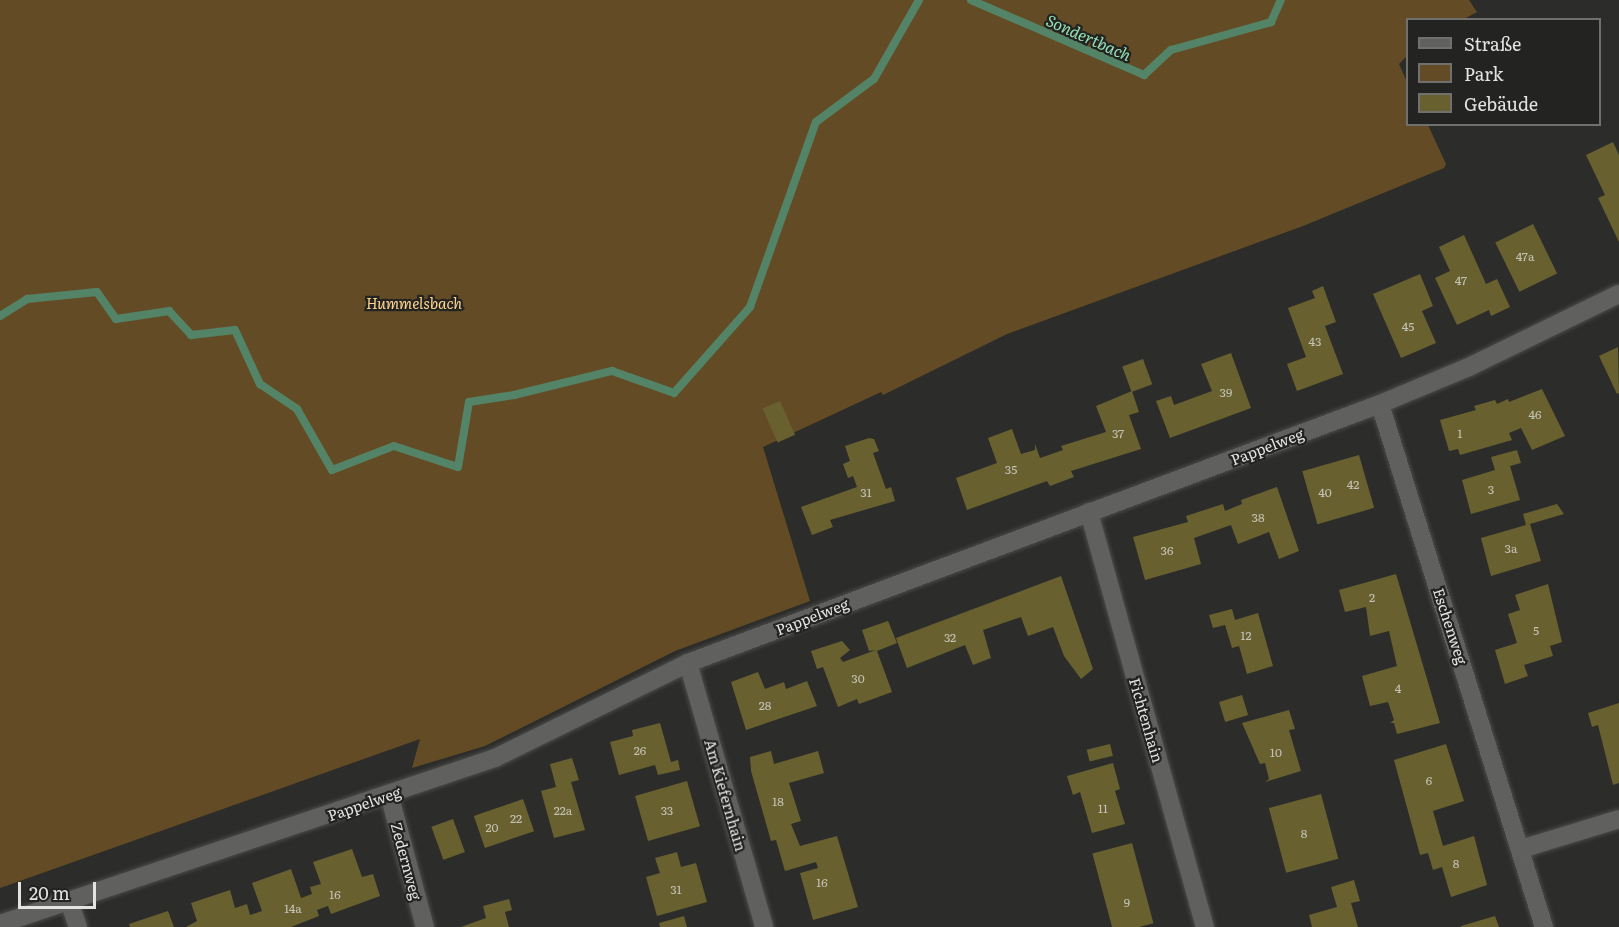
<!DOCTYPE html>
<meta charset="utf-8">
<style>
body{margin:0}
#map{position:relative;width:1619px;height:927px;overflow:hidden;background:#2c2d2a;font-family:Literata,serif}
div>[style]{position:absolute}
[style*='--x']{left:calc(var(--x)*1px);top:calc(var(--y)*1px);width:calc(var(--w)*1px);rotate:calc(var(--a)*1deg)}
.green>*{inset:0;background:#634c25}
.stream>*{height:8px;margin:-4px;padding:0 4px;transform-origin:4px;border-radius:4px;background:#548467}
.building>*{inset:0;background:#69602f;transform-origin:0 0}
.roads{filter:drop-shadow(0 0 2px #4b4b49) drop-shadow(0 0 2px #4b4b49)}
.street>*{height:18px;margin:-9px;padding:0 9px;transform-origin:9px;border-radius:9px;background:#60615e}
span{translate:-50% -50%;white-space:nowrap;text-align:center;line-height:1.15;-webkit-text-stroke:4.5px #232321;paint-order:stroke}
.number-label{font-size:12px;color:#c4c2b4}
.number-label span{-webkit-text-stroke-width:0}
.park-label{font-size:15px;color:#ffd58f;font-style:italic}
.street-label{font-size:15px;color:#e3e3e1}
.water-label{font-size:16px;color:#95e1b3;font-style:italic}
.legend{position:absolute;left:1406px;top:18px;width:195px;height:108px;box-sizing:border-box;background:#232321;border:2px solid #70706e;margin:0;padding:8px 10px;list-style:none;font-size:18px;color:#e3e3e1}
.legend li{display:flex;align-items:center;gap:12px;height:30px}
.legend b{width:30px;border:2px solid #70706e}
.scale{position:absolute;left:18px;top:882px;width:78px;height:27px;box-sizing:border-box;border:3px solid #e3e3e1;border-top:0;padding-left:8px;font-size:18px;line-height:21px;white-space:nowrap;color:#e3e3e1;-webkit-text-stroke:4px #232321;paint-order:stroke}
</style>
<div id="map">
<div class="green">
<div style="clip-path:polygon(0 0,1469px 0,1477px 12px,1464px 19px,1408px 20px,1407px 56px,1399px 64px,1407px 82px,1408px 124px,1428px 125px,1446px 164px,1444px 168px,1303px 226px,1007px 334px,883px 395px,881px 392px,763px 447px,810px 601px,675px 651px,485px 746px,412px 768px,420px 739px,0 888px)"></div>
</div>
<div class="stream">
<div style="--x:971;--y:0;--w:189;--a:23.4"></div>
<div style="--x:1144;--y:75;--w:37;--a:-43"></div>
<div style="--x:1171;--y:50;--w:104;--a:-15.6"></div>
<div style="--x:1271;--y:22;--w:24;--a:-66"></div>
<div style="--x:0;--y:316;--w:32;--a:-32"></div>
<div style="--x:27;--y:299;--w:70;--a:-5.7"></div>
<div style="--x:97;--y:292;--w:33;--a:55"></div>
<div style="--x:116;--y:319;--w:54;--a:-8.6"></div>
<div style="--x:169;--y:311;--w:33;--a:47"></div>
<div style="--x:191;--y:335;--w:44;--a:-6.5"></div>
<div style="--x:235;--y:330;--w:60;--a:65.2"></div>
<div style="--x:260;--y:384;--w:45;--a:34"></div>
<div style="--x:297;--y:409;--w:70;--a:60.2"></div>
<div style="--x:332;--y:470;--w:66;--a:-21.2"></div>
<div style="--x:394;--y:446;--w:67;--a:18.2"></div>
<div style="--x:458;--y:467;--w:66;--a:-80.4"></div>
<div style="--x:469;--y:402;--w:46;--a:-8.8"></div>
<div style="--x:514;--y:395;--w:101;--a:-13.8"></div>
<div style="--x:612;--y:371;--w:66;--a:19.5"></div>
<div style="--x:674;--y:393;--w:115;--a:-48.5"></div>
<div style="--x:750;--y:307;--w:196;--a:-70.4"></div>
<div style="--x:816;--y:122;--w:72;--a:-36.6"></div>
<div style="--x:874;--y:79;--w:91;--a:-60.3"></div>
</div>
<div class="building">
<div style="clip-path:polygon(1613px 142px,1619px 155px,1619px 242px,1598px 198px,1605px 195px,1586px 155px)"></div>
<div style="left:1533px;top:224px;width:55px;height:42px;rotate:64deg"></div>
<div style="clip-path:polygon(1464px 235px,1486px 284px,1497px 279px,1510px 307px,1491px 316px,1489px 310px,1457px 325px,1435px 278px,1450px 271px,1439px 247px)"></div>
<div style="clip-path:polygon(1420px 274px,1433px 306px,1422px 311px,1436px 343px,1401px 358px,1373px 294px)"></div>
<div style="clip-path:polygon(1323px 286px,1336px 322px,1325px 326px,1343px 374px,1297px 391px,1287px 364px,1306px 357px,1288px 308px,1315px 298px,1312px 291px)"></div>
<div style="clip-path:polygon(1618px 347px,1619px 393px,1617px 394px,1599px 356px)"></div>
<div style="clip-path:polygon(1231px 353px,1251px 408px,1170px 438px,1156px 401px,1171px 396px,1174px 405px,1212px 391px,1201px 364px)"></div>
<div style="left:1143px;top:359px;width:27px;height:22px;rotate:70deg"></div>
<div style="clip-path:polygon(1542px 389px,1565px 436px,1532px 450px,1521px 428px,1509px 433px,1512px 440px,1460px 455px,1458px 449px,1449px 451px,1440px 420px,1476px 410px,1474px 406px,1495px 400px,1497px 404px,1508px 399px,1509px 402px)"></div>
<div style="clip-path:polygon(1132px 391px,1139px 412px,1129px 415px,1141px 449px,1071px 471px,1074px 477px,1050px 486px,1047px 481px,967px 510px,956px 478px,997px 463px,988px 438px,1012px 429px,1021px 454px,1035px 450px,1035px 444px,1040px 458px,1063px 450px,1061px 446px,1106px 432px,1096px 406px)"></div>
<div style="left:780px;top:401px;width:37px;height:19px;rotate:66deg"></div>
<div style="clip-path:polygon(869px 438px,874px 439px,879px 451px,873px 453px,886px 489px,891px 487px,895px 501px,830px 520px,833px 527px,812px 535px,801px 507px,857px 487px,853px 476px,848px 478px,843px 464px,850px 461px,845px 446px)"></div>
<div style="clip-path:polygon(1517px 450px,1521px 463px,1510px 466px,1520px 500px,1471px 514px,1462px 480px,1495px 470px,1491px 457px)"></div>
<div style="left:1359px;top:455px;width:55px;height:59px;rotate:74deg"></div>
<div style="clip-path:polygon(1277px 487px,1299px 551px,1279px 559px,1269px 532px,1238px 544px,1231px 525px,1194px 538px,1201px 564px,1145px 580px,1133px 537px,1188px 522px,1186px 516px,1223px 504px,1225px 511px,1242px 504px,1241px 500px)"></div>
<div style="clip-path:polygon(1557px 504px,1564px 514px,1530px 524px,1541px 561px,1491px 576px,1481px 538px,1526px 525px,1523px 514px)"></div>
<div style="clip-path:polygon(1396px 574px,1440px 723px,1397px 734px,1394px 723px,1390px 723px,1394px 720px,1388px 702px,1370px 706px,1362px 676px,1397px 666px,1389px 631px,1370px 636px,1366px 607px,1345px 612px,1339px 590px)"></div>
<div style="clip-path:polygon(1061px 576px,1093px 669px,1081px 679px,1064px 656px,1053px 627px,1028px 636px,1021px 617px,983px 630px,991px 658px,973px 665px,965px 645px,907px 668px,896px 638px)"></div>
<div style="clip-path:polygon(1548px 584px,1562px 642px,1550px 646px,1553px 656px,1524px 665px,1528px 676px,1505px 684px,1495px 650px,1517px 643px,1508px 614px,1520px 610px,1515px 595px)"></div>
<div style="clip-path:polygon(1232px 609px,1235px 620px,1258px 613px,1273px 666px,1247px 674px,1239px 646px,1232px 648px,1225px 625px,1213px 628px,1209px 615px)"></div>
<div style="clip-path:polygon(888px 621px,897px 643px,877px 651px,892px 692px,859px 704px,857px 699px,838px 707px,823px 667px,817px 669px,811px 651px,842px 641px,850px 650px,840px 658px,843px 662px,876px 650px,869px 651px,862px 630px)"></div>
<div style="clip-path:polygon(758px 672px,765px 689px,784px 682px,786px 689px,807px 681px,817px 706px,746px 730px,731px 682px)"></div>
<div style="left:1242px;top:695px;width:21px;height:24px;rotate:73deg"></div>
<div style="clip-path:polygon(1619px 703px,1619px 783px,1613px 785px,1598px 725px,1592px 727px,1588px 713px)"></div>
<div style="clip-path:polygon(1289px 710px,1295px 729px,1289px 730px,1301px 771px,1265px 782px,1269px 779px,1265px 763px,1260px 764px,1242px 723px)"></div>
<div style="clip-path:polygon(660px 723px,671px 762px,678px 760px,680px 770px,658px 775px,655px 765px,619px 775px,610px 742px,633px 736px,632px 730px)"></div>
<div style="left:1110px;top:744px;width:12px;height:24px;rotate:76deg"></div>
<div style="clip-path:polygon(1446px 744px,1464px 801px,1433px 811px,1443px 846px,1474px 836px,1487px 885px,1451px 897px,1442px 867px,1433px 870px,1428px 853px,1420px 855px,1394px 760px)"></div>
<div style="clip-path:polygon(771px 751px,774px 764px,818px 751px,824px 773px,789px 783px,801px 821px,791px 824px,800px 846px,837px 836px,858px 907px,813px 920px,800px 873px,818px 868px,816px 862px,785px 871px,776px 840px,771px 841px,751px 771px,750px 757px)"></div>
<div style="clip-path:polygon(572px 758px,579px 780px,571px 782px,585px 830px,554px 838px,541px 791px,556px 787px,550px 764px)"></div>
<div style="clip-path:polygon(1113px 763px,1120px 789px,1115px 791px,1125px 824px,1092px 833px,1080px 792px,1073px 795px,1067px 776px)"></div>
<div style="left:687px;top:781px;width:47px;height:54px;rotate:74deg"></div>
<div style="left:1321px;top:794px;width:67px;height:54px;rotate:75deg"></div>
<div style="left:523px;top:799px;width:34px;height:52px;rotate:71deg"></div>
<div style="left:453px;top:819px;width:35px;height:23px;rotate:70deg"></div>
<div style="left:1132px;top:843px;width:83px;height:41px;rotate:75deg"></div>
<div style="clip-path:polygon(352px 849px,362px 877px,373px 874px,380px 896px,331px 914px,328px 906px,317px 910px,319px 916px,291px 927px,186px 927px,197px 921px,191px 903px,230px 890px,235px 908px,247px 904px,250px 915px,262px 911px,252px 883px,291px 869px,301px 898px,312px 894px,310px 887px,321px 884px,313px 862px)"></div>
<div style="clip-path:polygon(677px 852px,681px 867px,696px 863px,707px 902px,657px 916px,646px 877px,660px 873px,655px 858px)"></div>
<div style="clip-path:polygon(1354px 880px,1360px 901px,1351px 903px,1358px 927px,1312px 927px,1309px 915px,1337px 907px,1331px 887px)"></div>
<div style="clip-path:polygon(509px 899px,512px 910px,505px 912px,509px 927px,461px 927px,486px 918px,483px 906px)"></div>
<div style="clip-path:polygon(168px 911px,174px 927px,130px 927px,129px 924px)"></div>
<div style="clip-path:polygon(684px 916px,687px 927px,660px 927px,659px 923px)"></div>
<div style="clip-path:polygon(1495px 916px,1499px 927px,1461px 927px,1461px 926px)"></div>
</div>
<div class="roads">
<div class="street">
<div style="--x:1380;--y:404;--w:548;--a:72.59"></div>
<div style="--x:1089;--y:512;--w:431;--a:74.4"></div>
<div style="--x:688;--y:663;--w:275;--a:73.9"></div>
<div style="--x:389;--y:794;--w:138;--a:74.9"></div>
<div style="--x:1521;--y:849;--w:102;--a:-17"></div>
<div style="--x:69;--y:901;--w:28;--a:71"></div>
<div style="--x:0;--y:924;--w:522;--a:-18.54"></div>
<div style="--x:495;--y:758;--w:215;--a:-26.2"></div>
<div style="--x:688;--y:663;--w:739;--a:-20.52"></div>
<div style="--x:1380;--y:404;--w:96;--a:-22.6"></div>
<div style="--x:1469;--y:367;--w:167;--a:-26"></div>
</div>
</div>
<div class="number-label">
<span style="left:1525px;top:257px">47a</span>
<span style="left:1461px;top:281px">47</span>
<span style="left:1408px;top:327px">45</span>
<span style="left:1315px;top:342px">43</span>
<span style="left:1226px;top:393px">39</span>
<span style="left:1535px;top:415px">46</span>
<span style="left:1118px;top:434px">37</span>
<span style="left:1460px;top:434px">1</span>
<span style="left:1011px;top:470px">35</span>
<span style="left:1353px;top:485px">42</span>
<span style="left:1491px;top:490px">3</span>
<span style="left:866px;top:493px">31</span>
<span style="left:1325px;top:493px">40</span>
<span style="left:1258px;top:518px">38</span>
<span style="left:1511px;top:549px">3a</span>
<span style="left:1167px;top:551px">36</span>
<span style="left:1372px;top:598px">2</span>
<span style="left:1536px;top:631px">5</span>
<span style="left:1246px;top:636px">12</span>
<span style="left:950px;top:638px">32</span>
<span style="left:858px;top:679px">30</span>
<span style="left:1398px;top:689px">4</span>
<span style="left:765px;top:706px">28</span>
<span style="left:640px;top:751px">26</span>
<span style="left:1276px;top:753px">10</span>
<span style="left:1429px;top:781px">6</span>
<span style="left:778px;top:802px">18</span>
<span style="left:1103px;top:809px">11</span>
<span style="left:563px;top:811px">22a</span>
<span style="left:667px;top:811px">33</span>
<span style="left:516px;top:819px">22</span>
<span style="left:492px;top:828px">20</span>
<span style="left:1304px;top:834px">8</span>
<span style="left:1456px;top:864px">8</span>
<span style="left:822px;top:883px">16</span>
<span style="left:676px;top:890px">31</span>
<span style="left:335px;top:895px">16</span>
<span style="left:1127px;top:903px">9</span>
<span style="left:293px;top:909px">14a</span>
</div>
<div class="park-label">
<span style="left:414px;top:303px">Hummelsbach</span>
</div>
<div class="street-label">
<span style="left:1267px;top:446px;rotate:-21deg">Pappelweg</span>
<span style="left:812px;top:616px;rotate:-21deg">Pappelweg</span>
<span style="left:1451px;top:626px;rotate:72deg">Eschenweg</span>
<span style="left:1147px;top:720px;rotate:74deg">Fichtenhain</span>
<span style="left:726px;top:795px;rotate:74deg">Am Kiefernhain</span>
<span style="left:364px;top:803px;rotate:-19deg">Pappelweg</span>
<span style="left:407px;top:861px;rotate:75deg">Zedernweg</span>
</div>
<div class="water-label">
<span style="left:1089px;top:37px;rotate:24deg">Sondertbach</span>
</div>
<ul class="legend">
<li><b style="height:8px;background:#60615e"></b>Straße</li>
<li><b style="height:16px;background:#634c25"></b>Park</li>
<li><b style="height:16px;background:#69602f"></b>Gebäude</li>
</ul>
<div class="scale">20 m</div>
</div>
